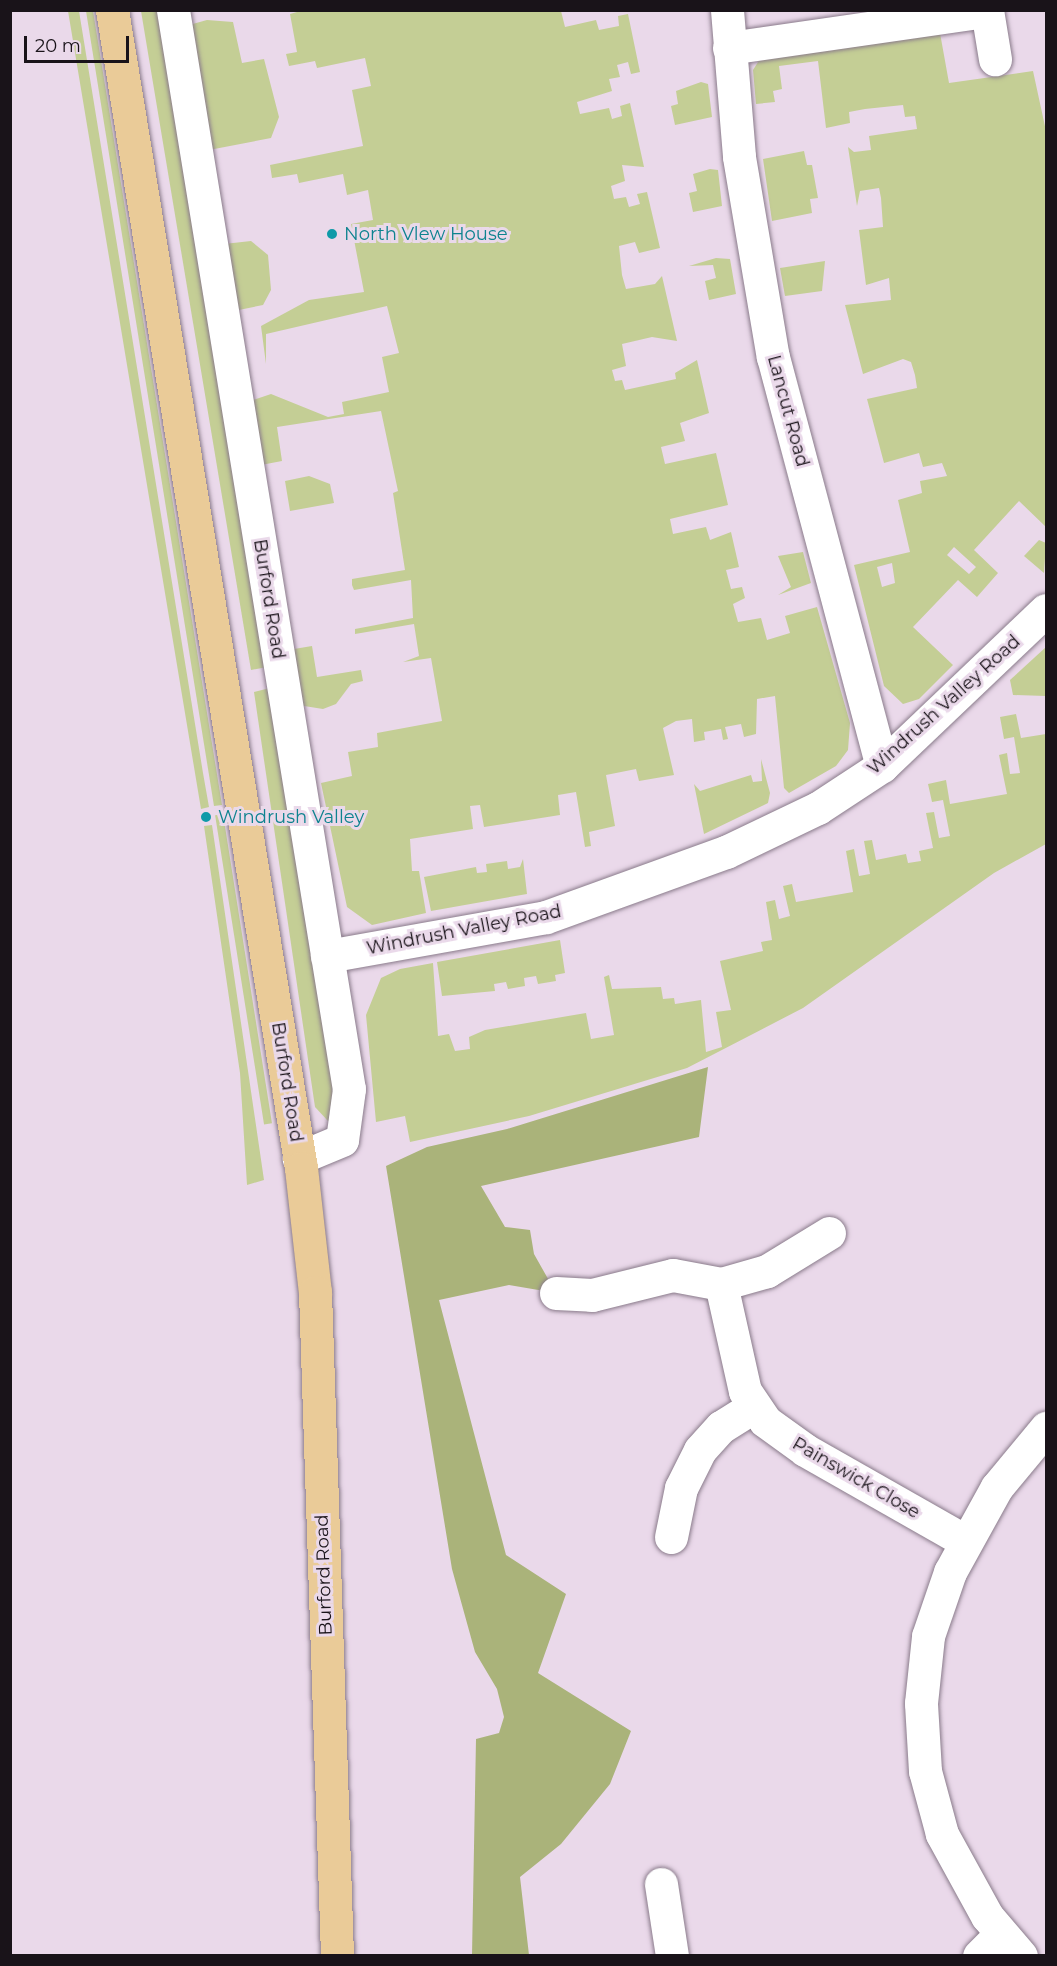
<!DOCTYPE html>
<style>
body{margin:0}
#map{position:relative;width:1057px;height:1966px;overflow:hidden;background:#ead9ea;font-family:Montserrat,sans-serif}
div>[style]{position:absolute}
[style*='--x']{left:calc(var(--x)*1px);top:calc(var(--y)*1px);width:calc(var(--w)*1px);rotate:calc(var(--a)*1deg)}
.green>*{inset:0;background:#c4ce95;transform-origin:0 0}
.forest>*{inset:0;background:#aab37a}
.roads{filter:drop-shadow(0 0 2px #8a7b8b) drop-shadow(0 0 2px #8a7b8b)}
.minor>*{height:33px;margin:-16.5px;padding:0 16.5px;transform-origin:16.5px;border-radius:16.5px;background:#fff}
.major>*{height:33px;margin:-16.5px;padding:0 16.5px;transform-origin:16.5px;border-radius:16.5px;background:#eacb98}
.dots>*{width:16px;height:16px;translate:-50% -50%;box-sizing:border-box;border:3px solid #ead9ea;border-radius:50%}
span{translate:-50% -50%;white-space:nowrap;text-align:center;line-height:1.15;-webkit-text-stroke:6px #ead9ea;paint-order:stroke}
.culture-label{font-size:18px;color:#0d838f}
.left{translate:0 -50%;text-align:left}
.street-label{font-size:18px;color:#191319}
.frame{position:absolute;inset:0;border:12px solid #191319;pointer-events:none}
.scale{position:absolute;left:24px;top:36px;width:105px;height:27px;box-sizing:border-box;border:3px solid #191319;border-top:0;padding-left:8px;font-size:18px;line-height:21px;white-space:nowrap;color:#191319;-webkit-text-stroke:4px #ead9ea;paint-order:stroke}
</style>
<div id="map">
<div class="green">
<div style="clip-path:polygon(304px 10px,561px 11px,565px 27px,596px 20px,599px 30px,619px 26px,618px 16px,628px 14px,640px 72px,631px 74px,628px 62px,617px 65px,620px 77px,609px 79px,612px 91px,577px 102px,580px 114px,609px 108px,612px 119px,622px 116px,620px 106px,630px 103px,644px 167px,622px 165px,625px 181px,611px 186px,614px 199px,626px 197px,629px 207px,640px 204px,637px 194px,647px 192px,660px 248px,639px 253px,635px 242px,619px 246px,622px 275px,626px 289px,655px 284px,662px 276px,677px 341px,652px 337px,622px 344px,626px 366px,612px 370px,615px 381px,622px 380px,625px 390px,676px 379px,675px 373px,697px 360px,709px 413px,680px 423px,685px 441px,661px 447px,665px 464px,716px 453px,728px 505px,670px 519px,673px 534px,706px 527px,710px 540px,731px 532px,739px 567px,726px 570px,731px 589px,742px 587px,745px 598px,733px 604px,738px 622px,761px 618px,767px 640px,790px 633px,785px 616px,817px 607px,850px 723px,848px 750px,836px 766px,789px 793px,784px 788px,775px 696px,757px 699px,756px 734px,744px 737px,741px 724px,725px 727px,728px 739px,723px 740px,721px 729px,704px 732px,705px 740px,694px 742px,692px 719px,676px 721px,663px 728px,674px 775px,639px 781px,636px 769px,606px 775px,615px 826px,589px 832px,591px 846px,585px 847px,576px 792px,558px 795px,560px 815px,484px 827px,480px 805px,470px 806px,473px 829px,410px 839px,412px 871px,419px 871px,426px 913px,372px 925px,347px 907px,321px 783px,352px 776px,348px 752px,378px 747px,377px 733px,442px 721px,431px 658px,403px 662px,419px 656px,414px 624px,355px 634px,355px 629px,413px 618px,411px 580px,354px 590px,352px 585px,352px 579px,405px 570px,393px 493px,398px 491px,381px 411px,277px 427px,282px 461px,261px 465px,250px 401px,271px 394px,328px 417px,344px 414px,342px 402px,389px 392px,382px 357px,399px 353px,387px 306px,266px 334px,266px 364px,261px 326px,309px 300px,364px 292px,351px 224px,373px 220px,368px 190px,347px 195px,343px 174px,299px 183px,297px 174px,272px 178px,270px 165px,363px 146px,352px 90px,371px 86px,365px 58px,317px 68px,315px 61px,289px 66px,286px 54px,297px 52px,290px 14px)"></div>
<div style="clip-path:polygon(68px 11px,79px 11px,203px 773px,209px 807px,201px 809px)"></div>
<div style="clip-path:polygon(86px 11px,93px 11px,222px 805px,214px 806px)"></div>
<div style="clip-path:polygon(141px 11px,161px 11px,267px 667px,251px 670px)"></div>
<div style="clip-path:polygon(207px 20px,233px 22px,242px 63px,264px 59px,279px 117px,271px 138px,209px 150px,189px 25px)"></div>
<div style="clip-path:polygon(evenodd,940px 33px,949px 83px,1033px 71px,1046px 131px,1046px 527px,1019px 501px,974px 550px,998px 573px,977px 597px,958px 580px,913px 627px,953px 665px,919px 699px,903px 704px,884px 686px,854px 565px,910px 552px,898px 500px,922px 493px,920px 481px,947px 476px,942px 463px,923px 467px,919px 453px,884px 463px,867px 399px,917px 388px,915px 375px,911px 362px,903px 359px,863px 374px,845px 305px,891px 300px,889px 278px,866px 285px,859px 230px,883px 227px,881px 198px,879px 188px,860px 191px,857px 206px,848px 147px,854px 152px,871px 150px,869px 136px,917px 129px,915px 116px,905px 117px,903px 105px,865px 109px,849px 112px,850px 123px,826px 128px,818px 61px,779px 66px,782px 89px,773px 91px,775px 102px,756px 104px,753px 70px,760px 59px,940px 33px,954px 547px,976px 567px,969px 574px,947px 555px,954px 547px,940px 33px,892px 563px,895px 583px,882px 587px,877px 567px,892px 563px)"></div>
<div style="clip-path:polygon(701px 82px,708px 84px,712px 117px,675px 125px,671px 106px,678px 104px,676px 91px)"></div>
<div style="clip-path:polygon(804px 151px,807px 165px,812px 165px,818px 198px,810px 199px,812px 213px,772px 221px,763px 159px)"></div>
<div style="clip-path:polygon(710px 169px,718px 170px,722px 206px,693px 212px,689px 193px,697px 191px,693px 174px)"></div>
<div style="clip-path:polygon(251px 241px,268px 255px,271px 290px,263px 305px,234px 311px,224px 244px)"></div>
<div style="clip-path:polygon(716px 258px,730px 259px,736px 294px,709px 300px,705px 281px,716px 278px,713px 265px,689px 266px)"></div>
<div style="clip-path:polygon(825px 261px,822px 291px,785px 296px,780px 268px)"></div>
<div style="clip-path:polygon(309px 476px,330px 484px,334px 503px,290px 511px,285px 481px)"></div>
<div style="clip-path:polygon(1039px 540px,1046px 543px,1044px 573px,1024px 556px)"></div>
<div style="clip-path:polygon(803px 552px,811px 583px,778px 595px,791px 587px,778px 556px)"></div>
<div style="clip-path:polygon(312px 646px,317px 677px,361px 670px,363px 681px,351px 684px,336px 704px,323px 709px,298px 705px,288px 650px)"></div>
<div style="clip-path:polygon(1046px 647px,1046px 696px,1013px 695px,1010px 680px)"></div>
<div style="clip-path:polygon(270px 688px,334px 1088px,332px 1120px,328px 1121px,315px 1107px,254px 692px)"></div>
<div style="clip-path:polygon(1016px 714px,1021px 738px,1046px 734px,1046px 844px,994px 873px,803px 1008px,687px 1068px,529px 1116px,410px 1142px,405px 1116px,376px 1122px,366px 1015px,381px 978px,400px 969px,433px 963px,438px 1036px,449px 1034px,455px 1051px,470px 1049px,469px 1037px,485px 1030px,586px 1013px,591px 1039px,614px 1035px,604px 977px,609px 975px,612px 989px,661px 987px,663px 999px,674px 998px,675px 1004px,701px 1000px,706px 1052px,722px 1047px,716px 1012px,731px 1010px,720px 961px,763px 951px,761px 942px,772px 940px,766px 902px,775px 900px,779px 919px,790px 916px,783px 886px,792px 884px,796px 902px,853px 892px,846px 851px,854px 849px,859px 876px,870px 874px,864px 841px,872px 840px,876px 860px,906px 854px,908px 863px,921px 861px,919px 851px,933px 848px,926px 813px,934px 812px,939px 838px,950px 836px,943px 800px,932px 802px,928px 784px,946px 780px,950px 804px,1007px 794px,999px 755px,1007px 753px,1010px 774px,1020px 773px,1014px 737px,1004px 739px,1000px 717px)"></div>
<div style="clip-path:polygon(761px 759px,770px 793px,768px 803px,704px 834px,694px 784px,700px 791px,751px 775px,753px 782px,762px 781px)"></div>
<div style="left:223px;top:814px;width:313px;height:8px;rotate:81deg"></div>
<div style="clip-path:polygon(212px 825px,264px 1180px,247px 1185px,240px 1073px,204px 826px)"></div>
<div style="clip-path:polygon(523px 859px,527px 894px,431px 911px,424px 877px,476px 867px,477px 873px,487px 872px,486px 864px,507px 861px,508px 869px,520px 867px)"></div>
<div style="clip-path:polygon(560px 940px,565px 973px,555px 975px,556px 981px,538px 984px,536px 976px,524px 978px,525px 986px,508px 989px,506px 982px,494px 984px,495px 991px,442px 996px,437px 962px)"></div>
</div>
<div class="forest">
<div style="clip-path:polygon(708px 1067px,699px 1137px,481px 1186px,505px 1227px,530px 1230px,534px 1254px,556px 1293px,509px 1285px,439px 1300px,506px 1555px,566px 1594px,538px 1673px,631px 1731px,610px 1784px,561px 1844px,520px 1877px,529px 1955px,472px 1955px,476px 1739px,499px 1733px,504px 1717px,497px 1689px,475px 1652px,452px 1569px,386px 1166px,427px 1147px,507px 1129px)"></div>
</div>
<div class="roads">
<div class="minor">
<div style="--x:173;--y:10;--w:1093;--a:80.74"></div>
<div style="--x:349;--y:1089;--w:51;--a:97.8"></div>
<div style="--x:342;--y:1140;--w:47;--a:157.3"></div>
<div style="--x:727;--y:10;--w:147;--a:85.3"></div>
<div style="--x:739;--y:157;--w:203;--a:80.4"></div>
<div style="--x:773;--y:357;--w:423;--a:75.1"></div>
<div style="--x:987;--y:10;--w:50;--a:80.7"></div>
<div style="--x:729;--y:48;--w:261;--a:-8.2"></div>
<div style="--x:327;--y:956;--w:222;--a:-10.1"></div>
<div style="--x:546;--y:917;--w:191;--a:-19.9"></div>
<div style="--x:726;--y:852;--w:102;--a:-25.6"></div>
<div style="--x:818;--y:808;--w:77;--a:-33.3"></div>
<div style="--x:882;--y:766;--w:226;--a:-43.6"></div>
<div style="--x:829;--y:1233;--w:73;--a:148.5"></div>
<div style="--x:767;--y:1271;--w:48;--a:164.2"></div>
<div style="--x:721;--y:1284;--w:110;--a:77.4"></div>
<div style="--x:745;--y:1391;--w:36;--a:56"></div>
<div style="--x:765;--y:1421;--w:49;--a:35.9"></div>
<div style="--x:805;--y:1450;--w:184;--a:29.6"></div>
<div style="--x:556;--y:1293;--w:36;--a:3"></div>
<div style="--x:592;--y:1295;--w:83;--a:-13.9"></div>
<div style="--x:673;--y:1275;--w:49;--a:10.6"></div>
<div style="--x:671;--y:1537;--w:50;--a:-78.5"></div>
<div style="--x:681;--y:1488;--w:42;--a:-63.4"></div>
<div style="--x:700;--y:1450;--w:31;--a:-48"></div>
<div style="--x:721;--y:1427;--w:39;--a:-32"></div>
<div style="--x:661;--y:1884;--w:73;--a:81.3"></div>
<div style="--x:979;--y:1956;--w:30;--a:-45"></div>
<div style="--x:1021;--y:1956;--w:52;--a:-130.4"></div>
<div style="--x:987;--y:1916;--w:94;--a:-118.8"></div>
<div style="--x:942;--y:1834;--w:65;--a:-105.1"></div>
<div style="--x:925;--y:1771;--w:68;--a:-93.4"></div>
<div style="--x:921;--y:1703;--w:67;--a:-84"></div>
<div style="--x:928;--y:1636;--w:68;--a:-71"></div>
<div style="--x:950;--y:1572;--w:97;--a:-61.1"></div>
<div style="--x:997;--y:1487;--w:77;--a:-50.3"></div>
</div>
<div class="major">
<div style="--x:112;--y:10;--w:1173;--a:80.73"></div>
<div style="--x:301;--y:1168;--w:125;--a:83.6"></div>
<div style="--x:315;--y:1292;--w:664;--a:88.1"></div>
</div>
</div>
<div class="dots">
<div style="left:332px;top:234px;background:#0f9aa8"></div>
<div style="left:206px;top:817px;background:#0f9aa8"></div>
</div>
<div class="culture-label">
<span class="left" style="left:344px;top:234px">North Vlew House</span>
<span class="left" style="left:218px;top:817px">Windrush Valley</span>
</div>
<div class="street-label">
<span style="left:788px;top:411px;rotate:75deg">Lancut Road</span>
<span style="left:269px;top:599px;rotate:81deg">Burford Road</span>
<span style="left:944px;top:705px;rotate:-42deg">Windrush Valley Road</span>
<span style="left:464px;top:930px;rotate:-11deg">Windrush Valley Road</span>
<span style="left:287px;top:1082px;rotate:81deg">Burford Road</span>
<span style="left:856px;top:1478px;rotate:30deg">Painswick Close</span>
<span style="left:324px;top:1575px;rotate:-92deg">Burford Road</span>
</div>
<div class="frame"></div>
<div class="scale">20 m</div>
</div>
